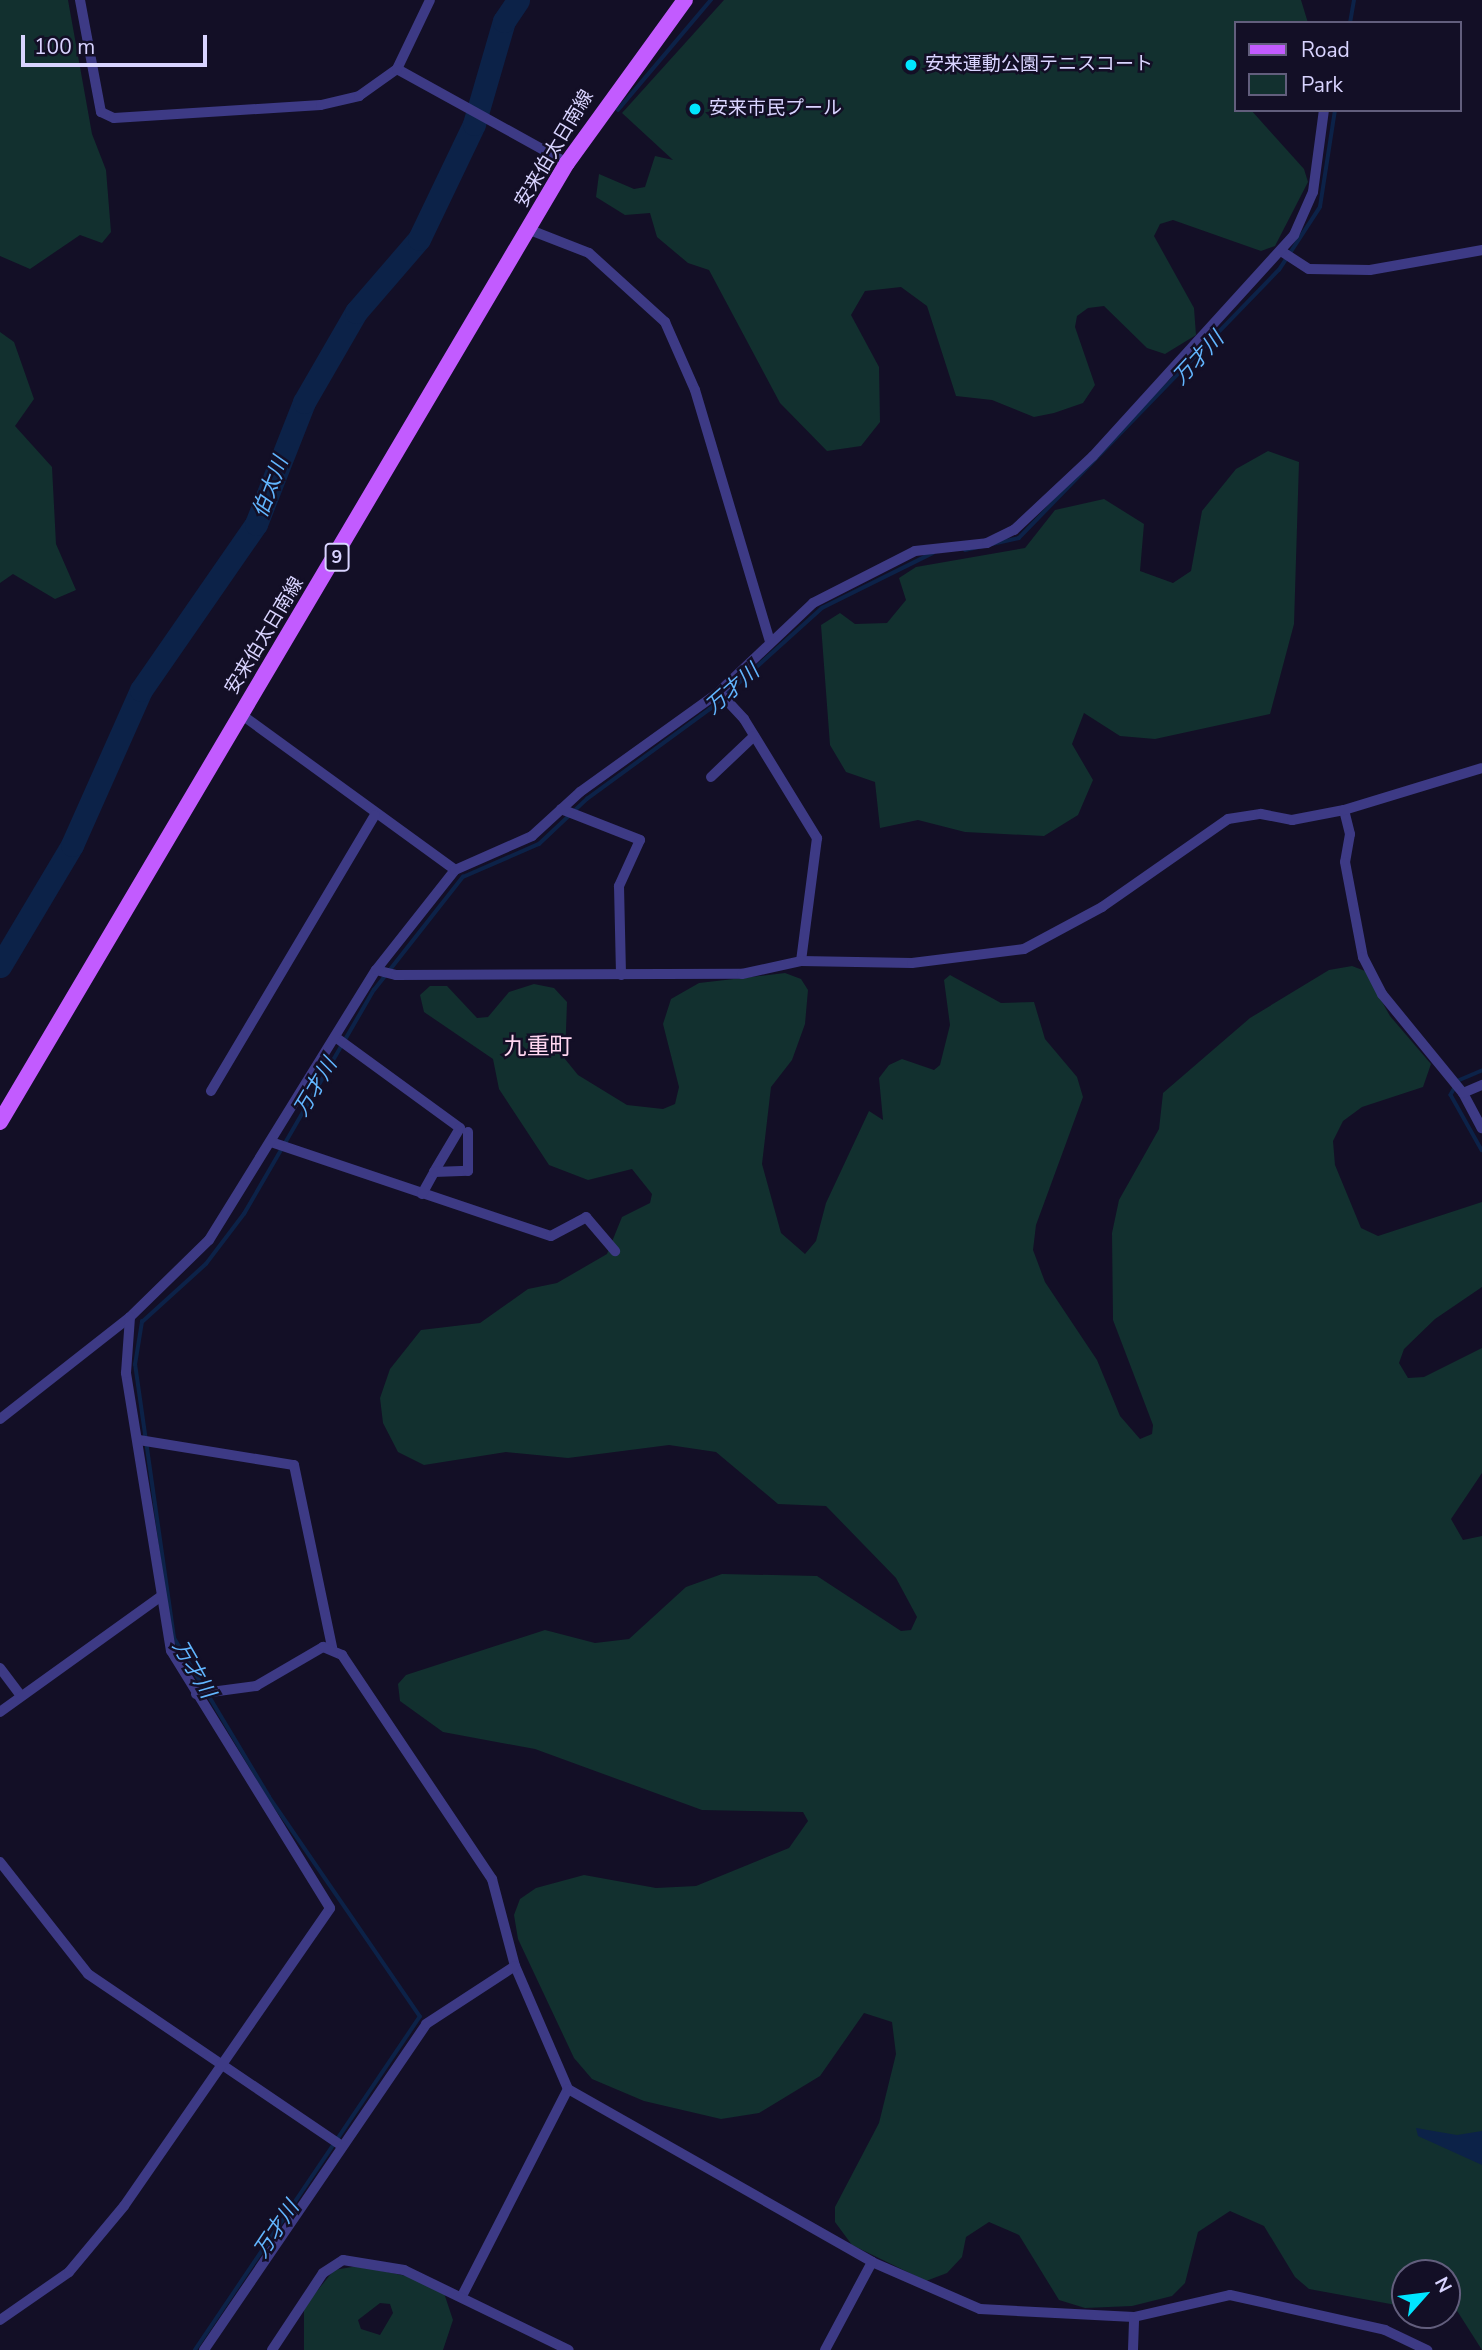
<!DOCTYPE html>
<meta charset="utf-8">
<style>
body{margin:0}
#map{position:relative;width:1482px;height:2350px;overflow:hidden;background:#130f26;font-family:"Nunito Sans","Noto Sans JP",sans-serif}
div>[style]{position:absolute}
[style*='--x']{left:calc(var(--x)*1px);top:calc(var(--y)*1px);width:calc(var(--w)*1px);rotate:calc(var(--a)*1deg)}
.green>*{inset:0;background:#12302f}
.water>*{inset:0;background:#0c2248}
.stream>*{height:3.5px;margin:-1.75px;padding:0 1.75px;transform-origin:1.75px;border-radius:1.75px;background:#0c2248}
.river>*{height:23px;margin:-11.5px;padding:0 11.5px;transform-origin:11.5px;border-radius:11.5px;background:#0c2248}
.minor>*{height:10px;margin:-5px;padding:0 5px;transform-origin:5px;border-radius:5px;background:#3d3a85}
.primary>*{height:16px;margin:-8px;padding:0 8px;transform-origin:8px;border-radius:8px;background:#c25bff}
.dots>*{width:19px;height:19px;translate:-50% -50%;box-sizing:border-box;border:4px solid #130f26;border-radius:50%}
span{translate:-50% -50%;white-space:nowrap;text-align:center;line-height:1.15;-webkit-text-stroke:5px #130f26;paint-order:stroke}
.shield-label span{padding:2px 5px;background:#130f26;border:2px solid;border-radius:5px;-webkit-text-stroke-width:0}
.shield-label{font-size:18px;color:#d9d4ff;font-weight:700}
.poi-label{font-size:19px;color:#d9d4ff}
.left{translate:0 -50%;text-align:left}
.street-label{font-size:19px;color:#d9d4ff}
.water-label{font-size:21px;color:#62b6ff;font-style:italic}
.quarter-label{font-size:23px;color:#ffd6f0}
.legend{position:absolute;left:1234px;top:21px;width:228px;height:91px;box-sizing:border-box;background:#130f26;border:2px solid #625e7d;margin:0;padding:9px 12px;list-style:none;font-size:21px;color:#d9d4ff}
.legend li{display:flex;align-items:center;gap:14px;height:35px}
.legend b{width:35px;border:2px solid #625e7d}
.north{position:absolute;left:1391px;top:2259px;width:70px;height:70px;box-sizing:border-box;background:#130f26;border:2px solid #625e7d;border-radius:50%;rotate:62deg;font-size:19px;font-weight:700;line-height:28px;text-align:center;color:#d9d4ff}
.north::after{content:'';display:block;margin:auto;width:24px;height:32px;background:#00e5ff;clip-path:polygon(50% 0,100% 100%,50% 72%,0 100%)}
.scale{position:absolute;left:21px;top:35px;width:186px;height:32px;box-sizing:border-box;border:4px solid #d9d4ff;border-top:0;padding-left:9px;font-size:21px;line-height:24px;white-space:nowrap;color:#d9d4ff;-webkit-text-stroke:5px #130f26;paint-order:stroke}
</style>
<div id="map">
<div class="green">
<div style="clip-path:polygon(0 0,68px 0,92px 134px,106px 170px,111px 232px,102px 243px,80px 235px,30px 269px,0 256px)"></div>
<div style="clip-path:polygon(724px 0,1301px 0,1308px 23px,1235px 23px,1235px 110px,1251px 110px,1304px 169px,1308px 182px,1275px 246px,1261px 251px,1173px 220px,1160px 224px,1154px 236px,1194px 308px,1196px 335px,1165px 354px,1147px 348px,1104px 306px,1088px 308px,1077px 316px,1075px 327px,1095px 385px,1083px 403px,1054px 413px,1034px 417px,992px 400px,956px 396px,927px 306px,901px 287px,865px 291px,851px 315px,879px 367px,880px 422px,861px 446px,827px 451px,780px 403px,709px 270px,688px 263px,657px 237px,650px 213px,625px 215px,596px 197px,599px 174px,634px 189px,645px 187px,655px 156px,673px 160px,622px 113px)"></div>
<div style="clip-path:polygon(0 332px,14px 342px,34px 399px,15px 426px,52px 467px,56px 544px,76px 590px,55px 599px,13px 574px,0 583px)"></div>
<div style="clip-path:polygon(1268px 451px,1299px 462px,1294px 624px,1270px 714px,1155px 739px,1120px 736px,1084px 713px,1072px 744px,1093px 780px,1078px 815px,1044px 836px,965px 832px,918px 820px,880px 828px,875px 782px,846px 772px,830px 745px,821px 625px,840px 613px,855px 624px,887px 623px,906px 600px,899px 578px,916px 567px,1025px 548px,1055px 510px,1104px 499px,1144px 524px,1140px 571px,1173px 583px,1191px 571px,1202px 511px,1236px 469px)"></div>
<div style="clip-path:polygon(1352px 966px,1365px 971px,1390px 1016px,1431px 1064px,1423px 1087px,1362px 1107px,1343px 1121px,1333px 1141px,1335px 1165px,1361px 1228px,1378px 1236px,1482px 1202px,1482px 1287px,1435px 1319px,1404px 1349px,1399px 1363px,1408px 1378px,1424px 1377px,1482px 1348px,1482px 1473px,1451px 1519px,1463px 1540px,1482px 1536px,1482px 2350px,1447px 2295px,1447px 2273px,1405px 2273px,1405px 2299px,1396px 2305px,1309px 2289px,1295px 2277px,1264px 2226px,1230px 2211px,1198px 2232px,1185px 2283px,1172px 2296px,1132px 2306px,1085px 2308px,1059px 2300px,1019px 2235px,989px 2222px,966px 2237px,962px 2257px,947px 2273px,926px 2281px,852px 2245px,835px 2222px,835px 2207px,879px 2123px,896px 2054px,892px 2022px,864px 2013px,820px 2076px,759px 2113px,721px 2119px,644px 2101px,592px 2079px,574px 2058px,518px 1939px,514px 1915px,520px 1899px,536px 1888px,584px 1875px,656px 1888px,696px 1886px,789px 1848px,808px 1821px,803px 1812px,702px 1810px,535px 1749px,443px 1732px,400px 1701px,398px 1684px,406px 1675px,545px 1630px,595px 1643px,629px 1639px,686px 1587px,722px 1574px,817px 1576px,901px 1631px,911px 1630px,917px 1617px,896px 1578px,826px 1506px,778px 1504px,716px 1452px,669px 1445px,568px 1458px,506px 1452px,424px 1465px,398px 1452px,383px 1423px,380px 1398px,390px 1369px,421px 1330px,480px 1323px,528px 1289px,557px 1283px,607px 1254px,622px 1217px,650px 1203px,652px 1194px,632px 1169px,588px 1180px,549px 1165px,499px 1089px,493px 1059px,424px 1012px,420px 995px,430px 986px,447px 986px,477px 1018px,488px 1017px,509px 992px,534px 984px,554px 988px,567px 1002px,565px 1059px,578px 1075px,627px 1105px,663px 1109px,675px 1104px,679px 1087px,663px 1024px,671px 999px,699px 983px,785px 973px,801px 979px,808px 990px,805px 1024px,792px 1060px,771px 1087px,762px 1164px,781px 1233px,805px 1254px,816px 1241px,826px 1203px,869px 1111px,883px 1120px,879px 1078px,889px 1065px,902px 1059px,934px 1070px,940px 1065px,950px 1025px,944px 980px,950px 975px,1001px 1003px,1034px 1002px,1045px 1039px,1077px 1077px,1083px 1097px,1036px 1225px,1033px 1250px,1045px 1282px,1097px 1360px,1120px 1416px,1140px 1439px,1152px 1434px,1153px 1425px,1113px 1320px,1112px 1233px,1119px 1200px,1159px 1129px,1163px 1093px,1250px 1018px,1329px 970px)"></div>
<div style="clip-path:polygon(evenodd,358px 2266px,416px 2278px,444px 2293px,453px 2320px,443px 2350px,304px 2350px,304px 2307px,334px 2270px,358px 2266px,380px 2303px,390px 2304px,393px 2313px,380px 2335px,361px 2329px,358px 2320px,380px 2303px)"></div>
</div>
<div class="water">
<div style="clip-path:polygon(1416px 2128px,1457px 2135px,1482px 2131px,1482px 2165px,1418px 2136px)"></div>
</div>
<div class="stream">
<div style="--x:1350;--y:23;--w:23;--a:-80"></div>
<div style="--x:618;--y:110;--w:144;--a:-49.8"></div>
<div style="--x:965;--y:550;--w:55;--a:-12.5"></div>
<div style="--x:1019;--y:538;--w:373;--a:-45.9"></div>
<div style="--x:1279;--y:270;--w:75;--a:-56.9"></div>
<div style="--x:1320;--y:207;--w:98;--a:-81.2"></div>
<div style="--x:1482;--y:1071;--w:25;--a:157"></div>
<div style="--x:1459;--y:1081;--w:16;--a:120"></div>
<div style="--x:1451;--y:1095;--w:63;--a:60.6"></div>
<div style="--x:195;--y:2350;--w:402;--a:-56"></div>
<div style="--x:420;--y:2017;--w:267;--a:-124.5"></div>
<div style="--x:269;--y:1797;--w:185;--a:-120.9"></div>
<div style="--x:174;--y:1638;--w:276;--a:-98.1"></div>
<div style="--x:135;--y:1365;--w:44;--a:-80.8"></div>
<div style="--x:142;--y:1322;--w:86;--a:-42.2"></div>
<div style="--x:206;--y:1264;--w:63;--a:-52.8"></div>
<div style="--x:244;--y:1214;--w:259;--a:-59.9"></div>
<div style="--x:374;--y:990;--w:144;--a:-51.8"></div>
<div style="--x:463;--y:877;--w:83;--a:-23.5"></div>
<div style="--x:539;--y:844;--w:66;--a:-43.2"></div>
<div style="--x:587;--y:799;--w:152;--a:-36.2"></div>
<div style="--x:710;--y:709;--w:151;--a:-42"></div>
<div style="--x:822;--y:608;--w:124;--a:-26.4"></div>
</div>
<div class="river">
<div style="--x:0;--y:966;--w:141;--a:-59.2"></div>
<div style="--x:72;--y:845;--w:170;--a:-66"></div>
<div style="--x:141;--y:690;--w:202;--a:-55.3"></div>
<div style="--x:256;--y:524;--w:131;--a:-68.5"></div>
<div style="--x:304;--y:402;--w:104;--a:-60"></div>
<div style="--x:356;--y:312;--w:96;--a:-49.2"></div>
<div style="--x:419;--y:239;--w:127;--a:-64.4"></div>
<div style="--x:474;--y:124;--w:107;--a:-73.8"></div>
<div style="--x:504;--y:21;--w:25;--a:-56"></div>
</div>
<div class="minor">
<div style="--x:80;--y:0;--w:114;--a:79.4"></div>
<div style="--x:101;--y:112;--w:14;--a:25"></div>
<div style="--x:114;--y:118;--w:207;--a:-3.6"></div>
<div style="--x:321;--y:105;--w:39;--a:-13"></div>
<div style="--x:359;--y:96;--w:47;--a:-35.4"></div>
<div style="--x:397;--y:69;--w:194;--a:28.9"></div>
<div style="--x:397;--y:69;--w:76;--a:-64.4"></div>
<div style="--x:530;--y:230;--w:63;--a:21.3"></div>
<div style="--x:589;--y:253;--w:103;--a:42.2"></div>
<div style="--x:665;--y:322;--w:74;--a:66.2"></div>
<div style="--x:695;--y:390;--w:262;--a:73.4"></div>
<div style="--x:1281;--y:251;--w:33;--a:33"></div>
<div style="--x:1309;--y:269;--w:61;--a:0.9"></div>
<div style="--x:1370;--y:270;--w:114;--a:-10.1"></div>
<div style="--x:719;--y:692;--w:37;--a:47"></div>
<div style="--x:744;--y:719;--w:140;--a:58.5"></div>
<div style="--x:817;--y:838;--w:124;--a:97.4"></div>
<div style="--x:242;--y:715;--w:263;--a:36"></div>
<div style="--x:711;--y:777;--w:59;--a:-43.6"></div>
<div style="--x:561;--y:809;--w:85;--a:21.4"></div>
<div style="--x:640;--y:840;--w:51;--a:114.5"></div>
<div style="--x:619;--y:886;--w:89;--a:88.7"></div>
<div style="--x:1344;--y:810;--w:25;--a:76"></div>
<div style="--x:1350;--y:834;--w:28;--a:100"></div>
<div style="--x:1345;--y:862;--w:97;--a:79.3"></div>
<div style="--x:1363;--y:957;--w:42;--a:62.8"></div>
<div style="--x:1382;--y:994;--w:128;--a:50.7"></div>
<div style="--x:1463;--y:1093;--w:40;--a:62"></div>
<div style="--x:376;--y:970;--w:21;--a:14"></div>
<div style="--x:396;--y:975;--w:346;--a:-0.2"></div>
<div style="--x:742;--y:974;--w:60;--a:-12.4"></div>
<div style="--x:801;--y:961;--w:111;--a:1"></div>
<div style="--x:912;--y:963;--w:113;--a:-7.1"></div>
<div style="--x:1024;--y:949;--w:89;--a:-28.3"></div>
<div style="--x:1102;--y:907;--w:154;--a:-34.9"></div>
<div style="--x:1228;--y:819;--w:33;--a:-9"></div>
<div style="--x:1261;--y:814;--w:32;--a:11"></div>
<div style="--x:1292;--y:820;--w:53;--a:-10.9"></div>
<div style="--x:1344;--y:810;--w:144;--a:-16.9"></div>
<div style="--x:338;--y:1039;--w:151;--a:36.1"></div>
<div style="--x:460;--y:1128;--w:51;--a:120.6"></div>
<div style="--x:211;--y:1091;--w:321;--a:-59.3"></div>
<div style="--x:1463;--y:1093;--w:21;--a:-23"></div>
<div style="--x:271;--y:1142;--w:295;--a:18.6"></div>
<div style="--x:551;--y:1236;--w:40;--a:-28"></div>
<div style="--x:586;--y:1217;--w:45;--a:49.5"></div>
<div style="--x:422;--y:1194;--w:25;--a:-61"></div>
<div style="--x:434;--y:1172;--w:34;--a:-2"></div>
<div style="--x:468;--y:1171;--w:39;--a:-90"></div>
<div style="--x:0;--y:1419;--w:165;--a:-38.1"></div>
<div style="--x:130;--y:1317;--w:110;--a:-44.3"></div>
<div style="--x:209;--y:1240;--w:317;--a:-58.3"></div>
<div style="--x:376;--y:970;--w:127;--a:-51.7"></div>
<div style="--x:455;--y:870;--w:84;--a:-23.8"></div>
<div style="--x:532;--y:836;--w:65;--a:-42.5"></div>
<div style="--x:580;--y:792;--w:171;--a:-35.7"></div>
<div style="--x:719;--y:692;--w:129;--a:-43.4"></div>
<div style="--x:813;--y:603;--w:114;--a:-27"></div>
<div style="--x:915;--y:551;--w:72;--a:-6.3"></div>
<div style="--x:987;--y:543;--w:30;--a:-26"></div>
<div style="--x:1014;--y:530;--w:108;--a:-43.1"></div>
<div style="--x:1093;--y:456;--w:299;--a:-47.7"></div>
<div style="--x:1294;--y:235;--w:47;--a:-66.2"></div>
<div style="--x:1313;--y:192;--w:83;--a:-82.4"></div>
<div style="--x:139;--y:1440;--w:157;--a:9.2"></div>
<div style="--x:294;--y:1465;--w:186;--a:78.2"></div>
<div style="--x:0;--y:1668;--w:35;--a:53"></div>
<div style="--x:196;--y:1694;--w:61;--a:-7.6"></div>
<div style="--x:256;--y:1686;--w:78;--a:-30.2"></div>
<div style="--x:323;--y:1647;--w:21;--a:23"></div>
<div style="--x:342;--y:1655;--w:270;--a:56.2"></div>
<div style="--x:492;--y:1879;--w:90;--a:75.2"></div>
<div style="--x:515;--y:1966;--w:134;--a:66.7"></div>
<div style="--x:568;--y:2089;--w:350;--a:29.6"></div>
<div style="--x:872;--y:2262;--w:118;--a:23.5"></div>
<div style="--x:980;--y:2309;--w:154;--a:3"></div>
<div style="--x:1134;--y:2317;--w:98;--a:-12.9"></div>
<div style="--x:1230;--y:2295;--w:159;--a:12.7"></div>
<div style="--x:1385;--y:2330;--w:47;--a:25.5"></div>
<div style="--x:0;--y:1712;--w:197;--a:-35.7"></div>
<div style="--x:0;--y:1862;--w:142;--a:51.8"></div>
<div style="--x:88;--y:1974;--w:307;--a:34.1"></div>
<div style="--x:463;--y:2294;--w:230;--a:-62.9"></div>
<div style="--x:0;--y:2320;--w:84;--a:-34.8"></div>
<div style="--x:69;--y:2272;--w:86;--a:-50.2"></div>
<div style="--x:124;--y:2206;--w:362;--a:-55.3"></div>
<div style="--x:330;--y:1908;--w:302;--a:-121.7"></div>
<div style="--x:171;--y:1651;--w:282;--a:-99.2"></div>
<div style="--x:126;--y:1373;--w:56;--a:-85.9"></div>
<div style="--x:204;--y:2350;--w:394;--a:-55.7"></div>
<div style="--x:426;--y:2024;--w:106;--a:-33.1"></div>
<div style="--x:272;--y:2350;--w:92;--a:-56.5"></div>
<div style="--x:323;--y:2273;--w:24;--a:-33"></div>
<div style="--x:343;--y:2260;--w:62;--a:9.3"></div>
<div style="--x:404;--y:2270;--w:183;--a:25.9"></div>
<div style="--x:825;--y:2350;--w:100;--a:-61.9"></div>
<div style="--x:1133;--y:2350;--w:33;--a:-88"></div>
</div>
<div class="primary">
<div style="--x:0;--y:1122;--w:1114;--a:-59.41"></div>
<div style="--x:567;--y:163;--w:201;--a:-54.1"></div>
</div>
<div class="dots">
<div style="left:911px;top:65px;background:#00e5ff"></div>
<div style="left:695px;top:109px;background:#00e5ff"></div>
</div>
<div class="shield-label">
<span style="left:337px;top:557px">9</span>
</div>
<div class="poi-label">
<span class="left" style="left:925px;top:65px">安来運動公園テニスコート</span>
<span class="left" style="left:709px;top:109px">安来市民プール</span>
</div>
<div class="street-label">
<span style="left:555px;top:149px;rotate:-59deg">安来伯太日南線</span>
<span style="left:265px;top:636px;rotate:-59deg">安来伯太日南線</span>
</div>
<div class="water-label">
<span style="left:1198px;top:358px;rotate:-47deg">万才川</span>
<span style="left:270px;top:487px;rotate:-69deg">伯太川</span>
<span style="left:732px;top:689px;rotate:-41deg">万才川</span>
<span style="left:315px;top:1087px;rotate:-59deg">万才川</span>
<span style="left:194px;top:1669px;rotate:60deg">万才川</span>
<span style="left:276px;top:2229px;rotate:-56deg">万才川</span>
</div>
<div class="quarter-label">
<span style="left:538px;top:1047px">九重町</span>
</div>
<ul class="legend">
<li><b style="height:9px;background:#c25bff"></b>Road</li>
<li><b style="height:19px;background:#12302f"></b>Park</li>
</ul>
<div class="north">N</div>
<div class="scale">100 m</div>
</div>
